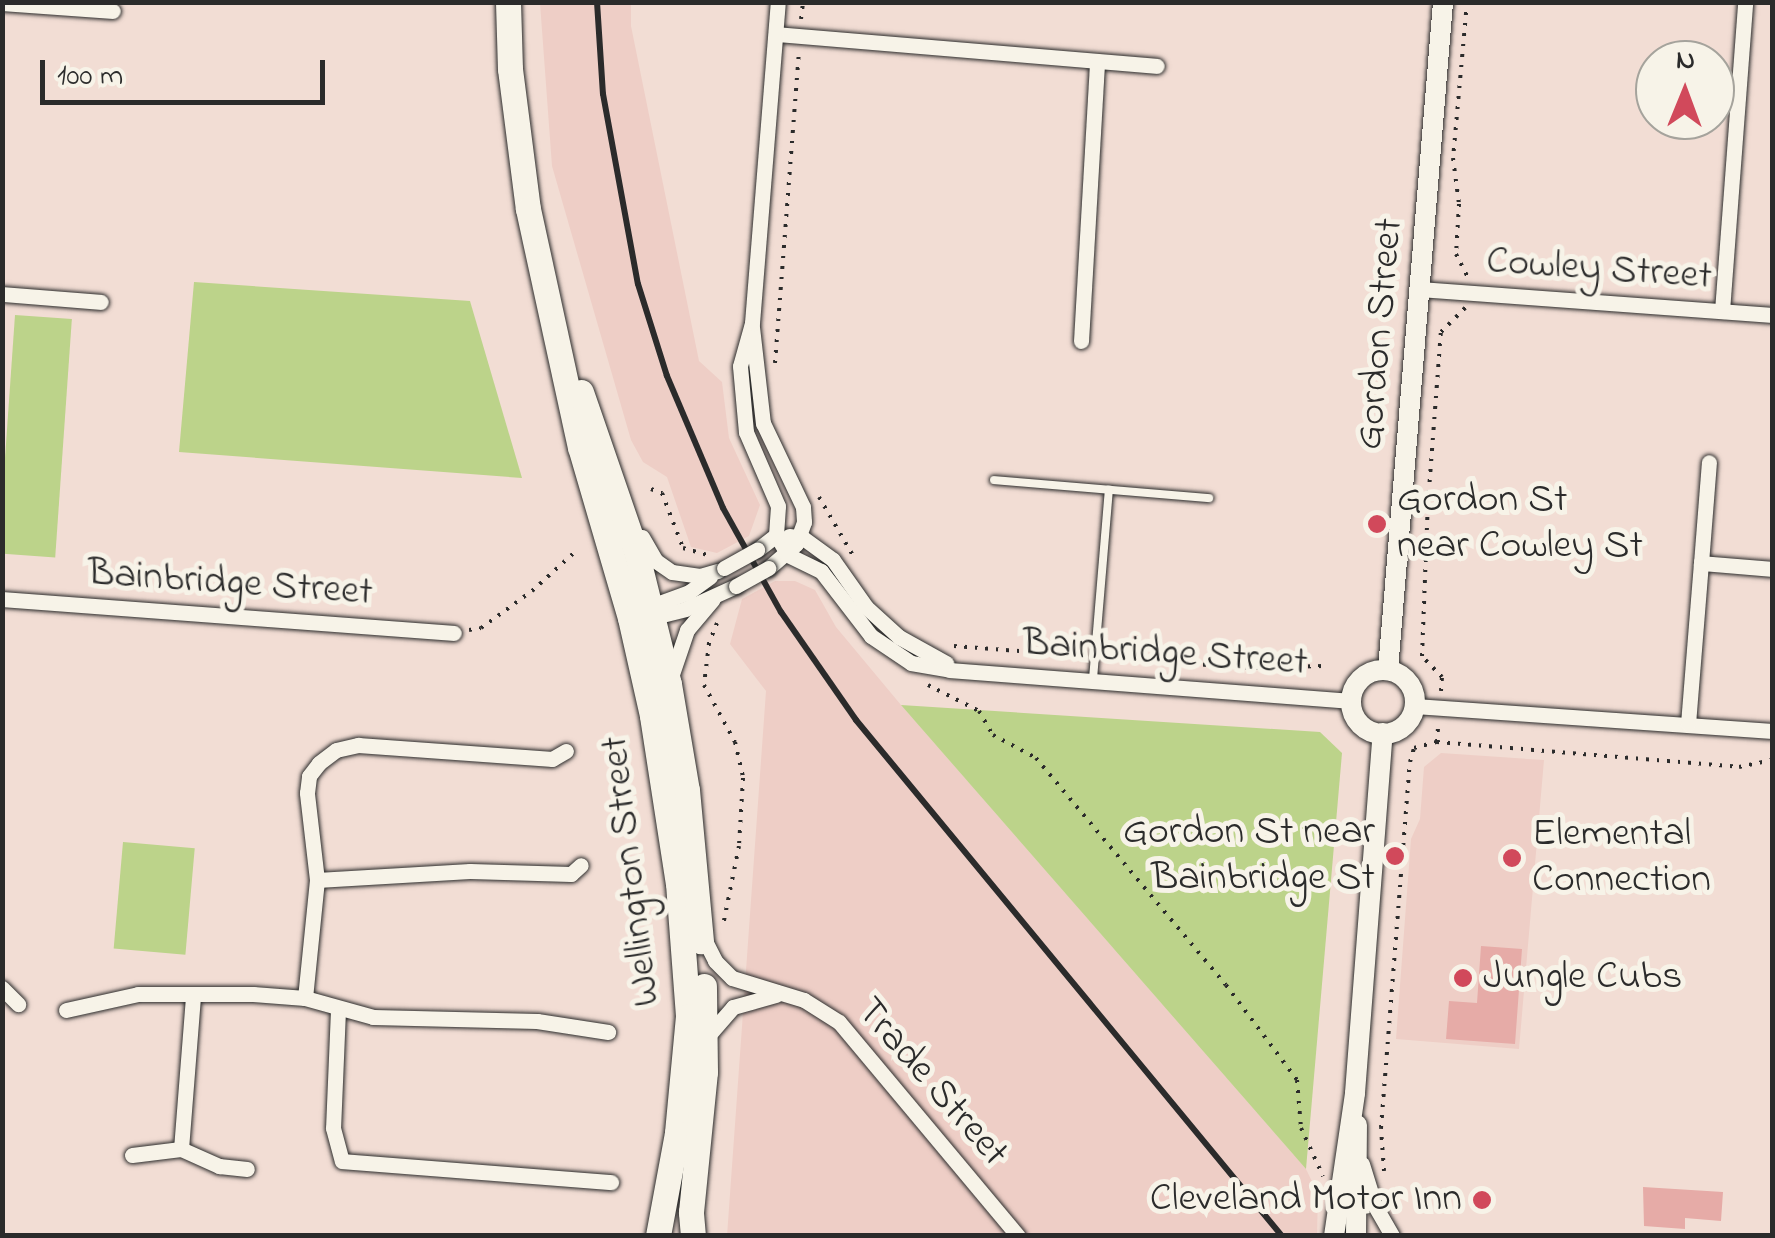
<!DOCTYPE html>
<style>
body{margin:0}
#map{position:relative;width:1775px;height:1238px;overflow:hidden;background:#f2ddd4;font-family:"Indie Flower",sans-serif}
div>[style]{position:absolute}
[style*='--x']{left:calc(var(--x)*1px);top:calc(var(--y)*1px);width:calc(var(--w)*1px);rotate:calc(var(--a)*1deg)}
.built>*{inset:0;background:#eecec6}
.green>*{inset:0;background:#bcd38a;transform-origin:0 0}
.building>*{inset:0;background:#e6aba7}
.path>*{height:4px;margin-top:-2px;transform-origin:0;background:repeating-linear-gradient(90deg,#2b2b2b 0 2.5px,transparent 0 10.5px)}
.roads{filter:drop-shadow(0 0 2px #2b2b2b) drop-shadow(0 0 2px #2b2b2b)}
.service>*{height:8px;margin:-4px;padding:0 4px;transform-origin:4px;border-radius:4px;background:#f7f3e8}
.minor>*{height:15px;margin:-7.5px;padding:0 7.5px;transform-origin:7.5px;border-radius:7.5px;background:#f7f3e8}
.tertiary>*{height:20px;margin:-10px;padding:0 10px;transform-origin:10px;border-radius:10px;background:#f7f3e8}
.tertiary>.ring{margin:-10px;padding:0;box-sizing:content-box;background:none;border:20px solid #f7f3e8;border-radius:50%}
.primary>*{height:25px;margin:-12.5px;padding:0 12.5px;transform-origin:12.5px;border-radius:12.5px;background:#f7f3e8}
.rail>*{height:6px;margin:-3px;padding:0 3px;transform-origin:3px;border-radius:3px;background:#2b2b2b}
.bridges{filter:drop-shadow(0 0 2px #2b2b2b) drop-shadow(0 0 2px #2b2b2b)}
.minor-bridge>*{height:15px;margin:-7.5px;padding:0 7.5px;transform-origin:7.5px;border-radius:7.5px;background:#f7f3e8}
.dots>*{width:28px;height:28px;translate:-50% -50%;box-sizing:border-box;border:5px solid #f7f3e8;border-radius:50%}
span{translate:-50% -50%;white-space:nowrap;text-align:center;line-height:1.15;-webkit-text-stroke:10px #f7f3e8;paint-order:stroke}
.street-label{font-size:40px;color:#2b2b2b}
.poi-label{font-size:40px;color:#2b2b2b}
.left{translate:0 -50%;text-align:left}
.right{translate:-100% -50%;text-align:right}
.frame{position:absolute;inset:0;border:5px solid #2b2b2b;pointer-events:none}
.north{position:absolute;left:1635px;top:40px;width:100px;height:100px;box-sizing:border-box;background:#f7f3e8;border:2px solid #a5a39c;border-radius:50%;rotate:1deg;font-size:28px;font-weight:700;line-height:40px;text-align:center;color:#2b2b2b}
.north::after{content:'';display:block;margin:auto;width:35px;height:45px;background:#d1495b;clip-path:polygon(50% 0,100% 100%,50% 72%,0 100%)}
.scale{position:absolute;left:40px;top:60px;width:285px;height:45px;box-sizing:border-box;border:5px solid #2b2b2b;border-top:0;padding-left:12px;font-size:30px;line-height:35px;white-space:nowrap;color:#2b2b2b;-webkit-text-stroke:8px #f7f3e8;paint-order:stroke}
</style>
<div id="map">
<div class="built">
<div style="clip-path:polygon(540px 3px,631px 3px,631px 26px,699px 361px,722px 382px,729px 438px,760px 505px,749px 536px,717px 553px,691px 547px,667px 477px,643px 462px,631px 440px,552px 166px)"></div>
<div style="clip-path:polygon(775px 581px,795px 581px,815px 590px,836px 627px,901px 705px,1306px 1169px,1318px 1194px,1317px 1235px,727px 1236px,766px 691px,730px 644px,742px 599px)"></div>
<div style="clip-path:polygon(1441px 753px,1544px 760px,1519px 1049px,1396px 1039px,1411px 839px,1420px 819px,1424px 767px)"></div>
</div>
<div class="green">
<div style="clip-path:polygon(194px 282px,470px 301px,522px 478px,179px 452px)"></div>
<div style="left:15px;top:315px;width:57px;height:239px;rotate:4deg"></div>
<div style="clip-path:polygon(901px 705px,1320px 732px,1342px 753px,1306px 1169px)"></div>
<div style="left:123px;top:842px;width:72px;height:107px;rotate:5deg"></div>
</div>
<div class="building">
<div style="clip-path:polygon(1481px 946px,1522px 949px,1515px 1044px,1446px 1039px,1449px 1001px,1477px 1003px)"></div>
<div style="clip-path:polygon(1643px 1187px,1723px 1192px,1721px 1221px,1685px 1218px,1685px 1229px,1644px 1226px)"></div>
</div>
<div class="path">
<div style="--x:1467;--y:2;--w:157;--a:95.1"></div>
<div style="--x:1453;--y:158;--w:46;--a:82.6"></div>
<div style="--x:1459;--y:204;--w:50;--a:93.4"></div>
<div style="--x:1456;--y:254;--w:27;--a:63"></div>
<div style="--x:801;--y:19;--w:17;--a:-83"></div>
<div style="--x:775;--y:363;--w:311;--a:-85.6"></div>
<div style="--x:651;--y:489;--w:12;--a:20"></div>
<div style="--x:662;--y:493;--w:59;--a:69.1"></div>
<div style="--x:683;--y:548;--w:26;--a:16"></div>
<div style="--x:819;--y:497;--w:66;--a:59.9"></div>
<div style="--x:717;--y:623;--w:22;--a:112"></div>
<div style="--x:709;--y:643;--w:42;--a:96.8"></div>
<div style="--x:704;--y:685;--w:65;--a:61.5"></div>
<div style="--x:735;--y:742;--w:37;--a:77"></div>
<div style="--x:743;--y:778;--w:68;--a:93.4"></div>
<div style="--x:739;--y:846;--w:81;--a:101.4"></div>
<div style="--x:469;--y:630;--w:12;--a:-9"></div>
<div style="--x:481;--y:628;--w:63;--a:-36"></div>
<div style="--x:532;--y:591;--w:59;--a:-42.3"></div>
<div style="--x:954;--y:646;--w:130;--a:4.4"></div>
<div style="--x:1109;--y:657;--w:136;--a:4.6"></div>
<div style="--x:1245;--y:668;--w:79;--a:-1.5"></div>
<div style="--x:928;--y:685;--w:57;--a:27"></div>
<div style="--x:979;--y:711;--w:28;--a:60"></div>
<div style="--x:993;--y:735;--w:49;--a:28.1"></div>
<div style="--x:1036;--y:758;--w:296;--a:50.1"></div>
<div style="--x:1226;--y:985;--w:119;--a:53.2"></div>
<div style="--x:1297;--y:1080;--w:48;--a:85.2"></div>
<div style="--x:1301;--y:1128;--w:53;--a:65.4"></div>
<div style="--x:1441;--y:691;--w:14;--a:-86"></div>
<div style="--x:1442;--y:677;--w:29;--a:-134"></div>
<div style="--x:1422;--y:656;--w:153;--a:-87.8"></div>
<div style="--x:1428;--y:503;--w:171;--a:-85.7"></div>
<div style="--x:1441;--y:332;--w:35;--a:-45"></div>
<div style="--x:1437;--y:742;--w:303;--a:4.7"></div>
<div style="--x:1739;--y:767;--w:34;--a:-12"></div>
<div style="--x:1384;--y:1171;--w:43;--a:-94"></div>
<div style="--x:1381;--y:1128;--w:367;--a:-85.5"></div>
<div style="--x:1410;--y:762;--w:15;--a:-74"></div>
<div style="--x:1414;--y:748;--w:24;--a:-15"></div>
<div style="--x:1437;--y:742;--w:16;--a:-86"></div>
</div>
<div class="roads">
<div class="service">
<div style="--x:994;--y:480;--w:216;--a:4.8"></div>
<div style="--x:1093;--y:679;--w:190;--a:-85.2"></div>
</div>
<div class="minor">
<div style="--x:2;--y:3;--w:111;--a:4.1"></div>
<div style="--x:776;--y:34;--w:382;--a:4.8"></div>
<div style="--x:1420;--y:289;--w:353;--a:4.2"></div>
<div style="--x:2;--y:294;--w:99;--a:4.6"></div>
<div style="--x:1722;--y:311;--w:310;--a:-85.7"></div>
<div style="--x:752;--y:327;--w:97;--a:83.5"></div>
<div style="--x:763;--y:423;--w:93;--a:64.5"></div>
<div style="--x:803;--y:507;--w:15;--a:86"></div>
<div style="--x:804;--y:522;--w:23;--a:110"></div>
<div style="--x:796;--y:544;--w:37;--a:139"></div>
<div style="--x:1081;--y:341;--w:280;--a:-86.7"></div>
<div style="--x:776;--y:535;--w:23;--a:59"></div>
<div style="--x:788;--y:555;--w:37;--a:26"></div>
<div style="--x:821;--y:571;--w:82;--a:52.4"></div>
<div style="--x:871;--y:636;--w:48;--a:34"></div>
<div style="--x:911;--y:663;--w:40;--a:10"></div>
<div style="--x:950;--y:670;--w:402;--a:4.4"></div>
<div style="--x:789;--y:536;--w:14;--a:8"></div>
<div style="--x:803;--y:538;--w:37;--a:36"></div>
<div style="--x:833;--y:560;--w:57;--a:54.9"></div>
<div style="--x:866;--y:607;--w:45;--a:42.3"></div>
<div style="--x:899;--y:637;--w:54;--a:29"></div>
<div style="--x:642;--y:537;--w:28;--a:60"></div>
<div style="--x:656;--y:561;--w:19;--a:35"></div>
<div style="--x:672;--y:572;--w:28;--a:8"></div>
<div style="--x:700;--y:576;--w:19;--a:-16"></div>
<div style="--x:757;--y:550;--w:24;--a:-38"></div>
<div style="--x:776;--y:535;--w:29;--a:-86"></div>
<div style="--x:778;--y:506;--w:81;--a:-113.4"></div>
<div style="--x:746;--y:432;--w:66;--a:-95.2"></div>
<div style="--x:740;--y:366;--w:45;--a:-74.4"></div>
<div style="--x:752;--y:323;--w:322;--a:-85.4"></div>
<div style="--x:1701;--y:563;--w:101;--a:-85.5"></div>
<div style="--x:2;--y:599;--w:453;--a:4.3"></div>
<div style="--x:651;--y:606;--w:40;--a:-20.2"></div>
<div style="--x:689;--y:592;--w:26;--a:-36"></div>
<div style="--x:654;--y:617;--w:32;--a:-14"></div>
<div style="--x:685;--y:609;--w:56;--a:-24.3"></div>
<div style="--x:671;--y:677;--w:50;--a:-71.2"></div>
<div style="--x:687;--y:630;--w:40;--a:-50"></div>
<div style="--x:1415;--y:706;--w:358;--a:4"></div>
<div style="--x:1688;--y:724;--w:162;--a:-85.4"></div>
<div style="--x:1701;--y:563;--w:71;--a:4.8"></div>
<div style="--x:317;--y:880;--w:153;--a:-3.4"></div>
<div style="--x:470;--y:871;--w:101;--a:1.7"></div>
<div style="--x:571;--y:874;--w:13;--a:-42"></div>
<div style="--x:701;--y:933;--w:31;--a:63"></div>
<div style="--x:715;--y:961;--w:24;--a:45"></div>
<div style="--x:732;--y:978;--w:75;--a:17"></div>
<div style="--x:804;--y:1000;--w:41;--a:32.2"></div>
<div style="--x:839;--y:1022;--w:279;--a:50.1"></div>
<div style="--x:2;--y:988;--w:23;--a:45"></div>
<div style="--x:305;--y:998;--w:119;--a:-84.2"></div>
<div style="--x:317;--y:880;--w:88;--a:-96.6"></div>
<div style="--x:307;--y:793;--w:17;--a:-83"></div>
<div style="--x:309;--y:776;--w:16;--a:-52"></div>
<div style="--x:319;--y:763;--w:21;--a:-37"></div>
<div style="--x:336;--y:750;--w:23;--a:-13"></div>
<div style="--x:358;--y:745;--w:195;--a:4.1"></div>
<div style="--x:552;--y:759;--w:16;--a:-30"></div>
<div style="--x:66;--y:1010;--w:74;--a:-12.5"></div>
<div style="--x:138;--y:994;--w:115;--a:0"></div>
<div style="--x:253;--y:994;--w:52;--a:4.4"></div>
<div style="--x:305;--y:998;--w:71;--a:15.6"></div>
<div style="--x:373;--y:1017;--w:164;--a:1.4"></div>
<div style="--x:537;--y:1021;--w:72;--a:8.8"></div>
<div style="--x:338;--y:1010;--w:118;--a:92.4"></div>
<div style="--x:333;--y:1128;--w:34;--a:75"></div>
<div style="--x:342;--y:1161;--w:270;--a:4.5"></div>
<div style="--x:706;--y:1038;--w:41;--a:-48.9"></div>
<div style="--x:733;--y:1007;--w:45;--a:-15.6"></div>
<div style="--x:181;--y:1149;--w:154;--a:-85.5"></div>
<div style="--x:132;--y:1155;--w:49;--a:-7"></div>
<div style="--x:181;--y:1149;--w:42;--a:24.1"></div>
<div style="--x:219;--y:1166;--w:28;--a:6"></div>
<div style="--x:1362;--y:1164;--w:44;--a:72.8"></div>
<div style="--x:1375;--y:1206;--w:34;--a:60"></div>
</div>
<div class="tertiary">
<div style="--x:1388;--y:670;--w:670;--a:-85.29"></div>
<div class="ring" style="left:1351px;top:670px;width:44px;height:44px"></div>
<div style="--x:1334;--y:1236;--w:145;--a:-81.6"></div>
<div style="--x:1355;--y:1093;--w:361;--a:-85.6"></div>
<div style="--x:1356;--y:1236;--w:111;--a:-89.5"></div>
</div>
<div class="primary">
<div style="--x:508;--y:2;--w:67;--a:88.3"></div>
<div style="--x:510;--y:69;--w:141;--a:82.7"></div>
<div style="--x:528;--y:209;--w:244;--a:77.7"></div>
<div style="--x:580;--y:447;--w:178;--a:73.7"></div>
<div style="--x:630;--y:618;--w:100;--a:77.3"></div>
<div style="--x:652;--y:716;--w:169;--a:81.2"></div>
<div style="--x:678;--y:883;--w:133;--a:85.7"></div>
<div style="--x:688;--y:1016;--w:118;--a:95.4"></div>
<div style="--x:677;--y:1133;--w:105;--a:100.5"></div>
<div style="--x:581;--y:392;--w:172;--a:71"></div>
<div style="--x:637;--y:555;--w:133;--a:76.1"></div>
<div style="--x:669;--y:684;--w:108;--a:80.4"></div>
<div style="--x:687;--y:790;--w:152;--a:84.7"></div>
<div style="--x:693;--y:1236;--w:24;--a:-95"></div>
<div style="--x:691;--y:1212;--w:141;--a:-84.3"></div>
<div style="--x:705;--y:1072;--w:86;--a:-90.7"></div>
</div>
</div>
<div class="rail">
<div style="--x:597;--y:2;--w:92;--a:86.3"></div>
<div style="--x:603;--y:94;--w:193;--a:79.6"></div>
<div style="--x:638;--y:284;--w:96;--a:72.5"></div>
<div style="--x:667;--y:376;--w:143;--a:67"></div>
<div style="--x:723;--y:508;--w:119;--a:60.9"></div>
<div style="--x:781;--y:612;--w:131;--a:55.2"></div>
<div style="--x:856;--y:720;--w:669;--a:50.46"></div>
</div>
<div class="bridges">
<div class="minor-bridge">
<div style="--x:724;--y:568;--w:38;--a:-29"></div>
<div style="--x:736;--y:586;--w:37;--a:-29"></div>
</div>
</div>
<div class="dots">
<div style="left:1377px;top:524px;background:#d1495b"></div>
<div style="left:1395px;top:856px;background:#d1495b"></div>
<div style="left:1512px;top:858px;background:#d1495b"></div>
<div style="left:1463px;top:978px;background:#d1495b"></div>
<div style="left:1482px;top:1200px;background:#d1495b"></div>
</div>
<div class="street-label">
<span style="left:1599px;top:270px;rotate:4deg">Cowley Street</span>
<span style="left:1381px;top:334px;rotate:-85deg">Gordon Street</span>
<span style="left:230px;top:584px;rotate:4deg">Bainbridge Street</span>
<span style="left:1165px;top:654px;rotate:4deg">Bainbridge Street</span>
<span style="left:632px;top:871px;rotate:-97deg">Wellington Street</span>
<span style="left:931px;top:1083px;rotate:49deg">Trade Street</span>
</div>
<div class="poi-label">
<span class="left" style="left:1397px;top:524px">Gordon St<br>near Cowley St</span>
<span class="right" style="left:1375px;top:856px">Gordon St near<br>Bainbridge St</span>
<span class="left" style="left:1532px;top:858px">Elemental<br>Connection</span>
<span class="left" style="left:1483px;top:978px">Jungle Cubs</span>
<span class="right" style="left:1462px;top:1200px">Cleveland Motor Inn</span>
</div>
<div class="frame"></div>
<div class="north">N</div>
<div class="scale">100 m</div>
</div>
